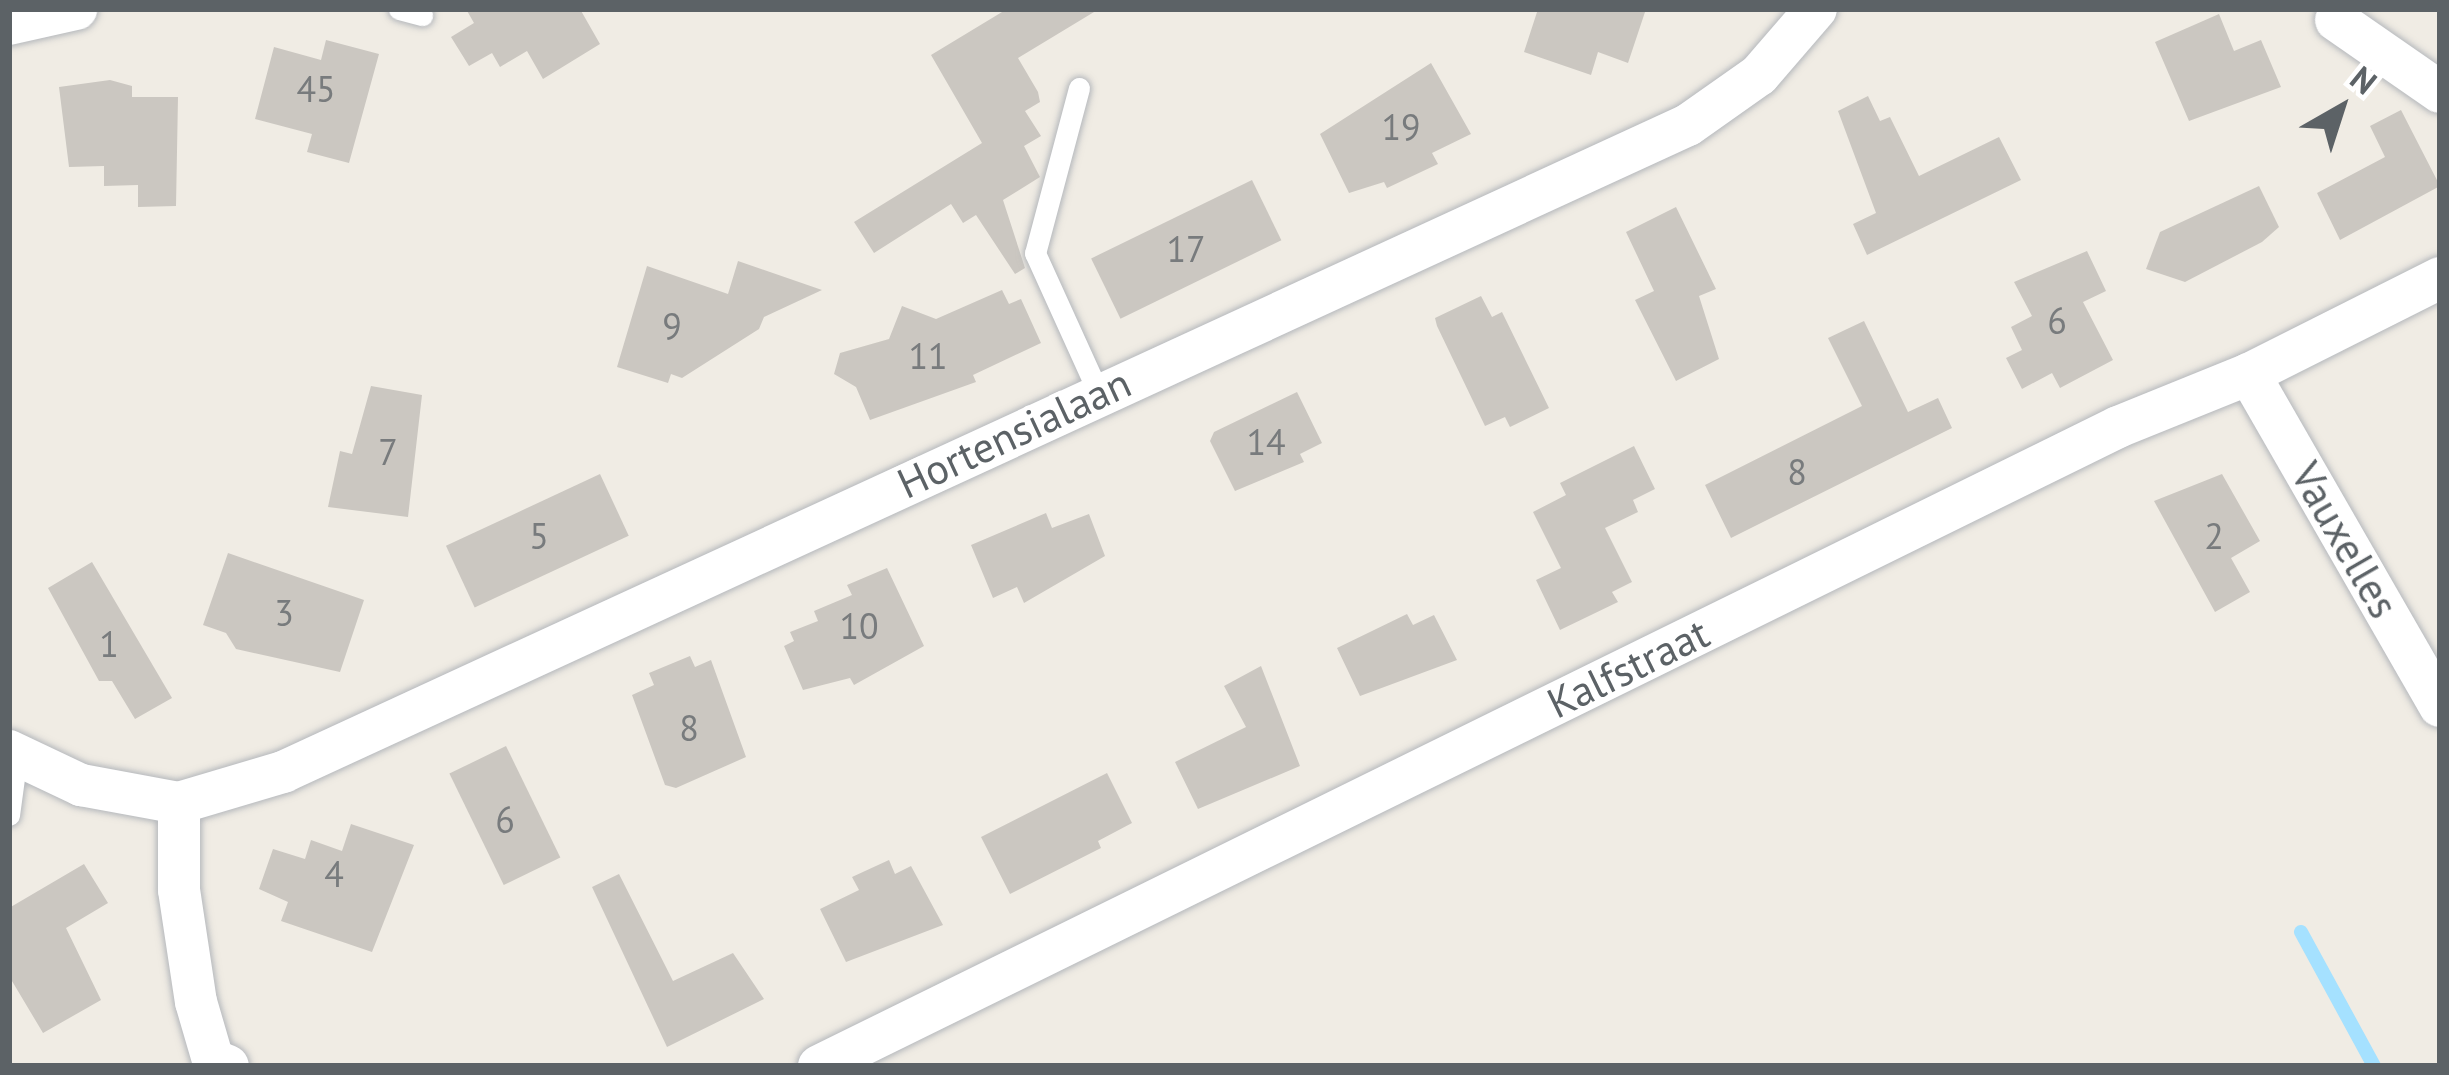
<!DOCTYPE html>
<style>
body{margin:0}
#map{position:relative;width:2449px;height:1075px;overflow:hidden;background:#f0ece4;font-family:"PT Sans",sans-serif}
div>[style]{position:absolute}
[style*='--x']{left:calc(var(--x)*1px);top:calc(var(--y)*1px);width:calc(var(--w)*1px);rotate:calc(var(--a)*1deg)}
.stream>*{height:14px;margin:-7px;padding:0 7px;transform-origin:7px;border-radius:7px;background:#a5e1ff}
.building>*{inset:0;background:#cbc7c1;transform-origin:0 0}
.roads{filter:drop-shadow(0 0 3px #b5b8bc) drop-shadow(0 0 3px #b5b8bc)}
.service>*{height:21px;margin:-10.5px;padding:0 10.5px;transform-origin:10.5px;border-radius:10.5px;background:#fff}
.minor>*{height:42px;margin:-21px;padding:0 21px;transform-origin:21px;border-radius:21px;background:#fff}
span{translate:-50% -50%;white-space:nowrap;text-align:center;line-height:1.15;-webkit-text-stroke:9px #fff;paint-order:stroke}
.number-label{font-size:36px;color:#787b7d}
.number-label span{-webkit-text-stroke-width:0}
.street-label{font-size:42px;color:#5c6266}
.frame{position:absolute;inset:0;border:12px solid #5c6266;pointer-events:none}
.north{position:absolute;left:2281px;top:48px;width:120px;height:120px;-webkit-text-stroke:9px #fff;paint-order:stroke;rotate:39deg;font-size:33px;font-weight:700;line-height:48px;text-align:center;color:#5c6266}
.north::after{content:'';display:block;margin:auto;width:42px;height:54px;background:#5c6266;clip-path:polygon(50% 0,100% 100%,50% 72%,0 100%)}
</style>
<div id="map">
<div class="stream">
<div style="--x:2301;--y:932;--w:153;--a:61.4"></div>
</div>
<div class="building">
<div style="clip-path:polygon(466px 9px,580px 9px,600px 44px,543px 79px,527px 51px,500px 67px,492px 53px,469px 66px,451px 37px,474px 23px)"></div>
<div style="clip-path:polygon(1007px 9px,1099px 9px,1018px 58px,1038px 92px,1040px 102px,1025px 111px,1041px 136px,1024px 146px,1040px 177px,1003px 200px,1025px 268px,1015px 274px,976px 215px,963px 223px,951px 204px,874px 253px,854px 222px,982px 143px,931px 55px)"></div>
<div style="clip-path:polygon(1538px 9px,1646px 9px,1628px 63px,1598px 52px,1591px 75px,1524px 52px)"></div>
<div style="clip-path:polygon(2219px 14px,2234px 51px,2261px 40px,2281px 87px,2189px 121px,2155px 42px)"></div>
<div style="clip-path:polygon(326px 40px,379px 54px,349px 163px,307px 152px,312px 134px,255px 119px,274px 47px,321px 60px)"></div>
<div style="clip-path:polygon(1431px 63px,1471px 134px,1432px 153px,1438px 164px,1387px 188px,1384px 182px,1349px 193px,1320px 134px)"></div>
<div style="clip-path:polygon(110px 80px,132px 86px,132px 97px,178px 97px,176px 206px,138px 207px,138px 185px,104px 186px,104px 166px,69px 167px,59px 87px)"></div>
<div style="clip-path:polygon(1868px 96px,1880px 121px,1890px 117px,1919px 176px,1999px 137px,2021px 180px,1867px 255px,1853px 224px,1876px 213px,1838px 111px)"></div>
<div style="clip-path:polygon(2401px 110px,2440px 186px,2340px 240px,2317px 193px,2385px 157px,2370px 126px)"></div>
<div style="left:1252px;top:180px;width:67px;height:179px;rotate:64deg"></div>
<div style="clip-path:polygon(2259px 186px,2279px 227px,2262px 242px,2185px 282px,2146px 269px,2160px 232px)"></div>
<div style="clip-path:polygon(1676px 207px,1716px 289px,1699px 296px,1719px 359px,1676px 381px,1635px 300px,1654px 291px,1626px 232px)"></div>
<div style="clip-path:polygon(2087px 251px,2106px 291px,2083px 302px,2113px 360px,2060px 388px,2052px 373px,2022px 389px,2006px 358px,2022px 350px,2011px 327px,2032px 316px,2014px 282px)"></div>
<div style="clip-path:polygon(738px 261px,822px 290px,764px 317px,759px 329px,682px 378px,671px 374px,668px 383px,617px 367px,647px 266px,728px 294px)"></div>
<div style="clip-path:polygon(1002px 290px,1009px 304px,1021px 299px,1041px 343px,973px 375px,976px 382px,870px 420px,856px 387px,834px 374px,840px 353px,889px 339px,902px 306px,936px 319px)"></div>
<div style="clip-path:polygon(1481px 296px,1492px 317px,1502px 312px,1549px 408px,1510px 427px,1505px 417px,1485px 426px,1437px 326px,1435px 318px)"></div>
<div style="clip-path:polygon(1864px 321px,1908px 412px,1938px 398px,1952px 428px,1731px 538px,1705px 485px,1862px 406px,1828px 338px)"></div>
<div style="clip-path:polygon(371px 386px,422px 395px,408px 517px,328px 507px,340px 451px,352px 454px)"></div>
<div style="clip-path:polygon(1297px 392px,1322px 443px,1300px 454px,1304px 462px,1235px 491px,1210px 441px,1214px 432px)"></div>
<div style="clip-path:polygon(1634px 446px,1655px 489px,1633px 500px,1638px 512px,1605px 528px,1632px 582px,1612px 592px,1618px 602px,1560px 630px,1536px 580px,1561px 568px,1533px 512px,1566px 495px,1560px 483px)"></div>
<div style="left:600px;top:474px;width:68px;height:170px;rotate:65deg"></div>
<div style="clip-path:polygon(2222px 474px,2260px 541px,2231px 558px,2250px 592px,2215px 612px,2154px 501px)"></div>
<div style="clip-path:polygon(1046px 513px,1052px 528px,1089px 514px,1105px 556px,1024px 603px,1017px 587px,993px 598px,971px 545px)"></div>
<div style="clip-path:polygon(228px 553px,364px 600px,340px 672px,236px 649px,226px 633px,203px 625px)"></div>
<div style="clip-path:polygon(92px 562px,172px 698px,135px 719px,112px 681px,99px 681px,48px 588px)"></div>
<div style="clip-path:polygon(887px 568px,924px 646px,854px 685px,850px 678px,803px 690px,784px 646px,794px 641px,790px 632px,818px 621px,814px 611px,852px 595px,847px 585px)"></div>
<div style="clip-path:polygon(1407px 614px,1413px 625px,1434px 615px,1457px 660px,1360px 696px,1337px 648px)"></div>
<div style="clip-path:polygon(690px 656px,695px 667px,711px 660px,746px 757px,676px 788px,665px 785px,632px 695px,654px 685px,649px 673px)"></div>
<div style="clip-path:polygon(1261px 666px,1300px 766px,1198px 809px,1175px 762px,1246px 727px,1224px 686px)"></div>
<div style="left:506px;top:746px;width:124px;height:63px;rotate:64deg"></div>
<div style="clip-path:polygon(1107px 773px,1132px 823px,1098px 841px,1101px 848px,1010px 894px,981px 837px)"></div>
<div style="clip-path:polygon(351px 824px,414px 845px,372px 952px,281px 921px,288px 902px,259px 889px,273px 849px,305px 859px,311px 840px,342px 851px)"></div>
<div style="clip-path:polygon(889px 860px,895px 874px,911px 866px,943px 925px,846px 962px,820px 909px,859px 890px,852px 877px)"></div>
<div style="clip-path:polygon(84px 864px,108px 903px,66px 928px,101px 1000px,43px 1033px,9px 976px,9px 908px)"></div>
<div style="clip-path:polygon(619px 874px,673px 981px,733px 953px,764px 999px,667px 1047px,592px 887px)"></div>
</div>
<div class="roads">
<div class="service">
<div style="--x:399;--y:9;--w:24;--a:15"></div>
<div style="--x:1079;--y:88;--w:171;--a:104.9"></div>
<div style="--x:1035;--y:253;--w:155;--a:65.6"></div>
<div style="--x:9;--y:815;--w:60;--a:-82.3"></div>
</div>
<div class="minor">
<div style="--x:2336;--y:20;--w:126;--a:34.7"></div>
<div style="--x:9;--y:24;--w:69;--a:-12.6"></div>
<div style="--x:2249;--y:374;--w:383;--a:60.1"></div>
<div style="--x:9;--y:751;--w:80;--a:25.3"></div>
<div style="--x:81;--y:785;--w:100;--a:10.4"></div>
<div style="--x:179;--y:803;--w:87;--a:90"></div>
<div style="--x:179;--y:890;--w:113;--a:81.4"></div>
<div style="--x:196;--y:1002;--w:60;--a:73.7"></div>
<div style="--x:213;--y:1060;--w:16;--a:22"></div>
<div style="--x:179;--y:803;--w:109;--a:-16.6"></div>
<div style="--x:283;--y:772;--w:1547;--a:-24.73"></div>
<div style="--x:1688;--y:125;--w:87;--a:-35.2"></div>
<div style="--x:1759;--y:75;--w:87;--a:-49.2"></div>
<div style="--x:819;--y:1066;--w:1448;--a:-26.19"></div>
<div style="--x:2118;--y:427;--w:141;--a:-22"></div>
<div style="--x:2249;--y:374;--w:214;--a:-26.7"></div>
</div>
</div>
<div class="number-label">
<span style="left:316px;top:89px">45</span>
<span style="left:1401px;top:127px">19</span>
<span style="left:1186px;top:249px">17</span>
<span style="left:2057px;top:321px">6</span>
<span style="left:672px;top:326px">9</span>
<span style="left:928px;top:356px">11</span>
<span style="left:1266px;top:442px">14</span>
<span style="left:388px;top:452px">7</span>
<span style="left:1797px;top:472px">8</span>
<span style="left:539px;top:536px">5</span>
<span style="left:2214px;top:536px">2</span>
<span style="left:284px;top:613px">3</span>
<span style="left:859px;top:626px">10</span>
<span style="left:109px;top:644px">1</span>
<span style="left:689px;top:728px">8</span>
<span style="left:505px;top:820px">6</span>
<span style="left:334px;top:874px">4</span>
</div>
<div class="street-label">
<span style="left:1014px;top:433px;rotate:-25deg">Hortensialaan</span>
<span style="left:2345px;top:540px;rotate:60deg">Vauxelles</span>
<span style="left:1628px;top:668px;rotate:-26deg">Kalfstraat</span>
</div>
<div class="frame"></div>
<div class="north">N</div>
</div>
